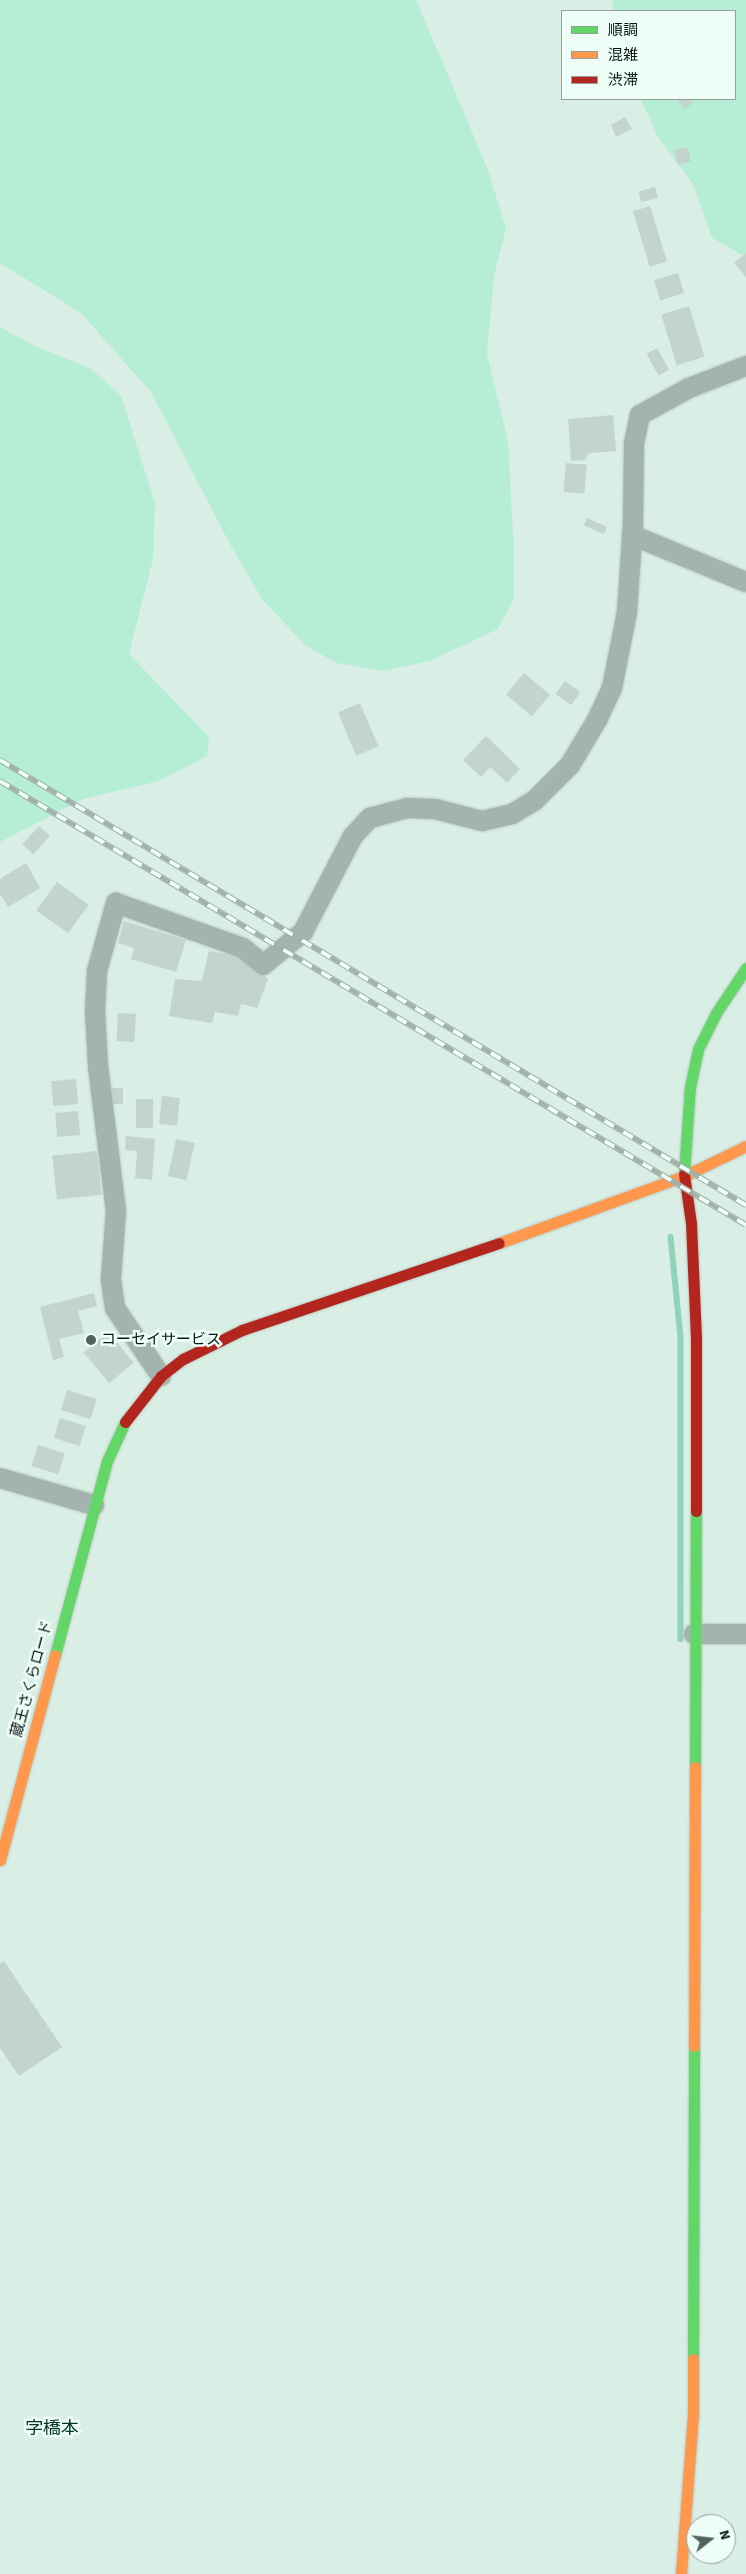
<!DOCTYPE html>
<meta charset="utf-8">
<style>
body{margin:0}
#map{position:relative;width:746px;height:2574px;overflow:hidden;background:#d9eee5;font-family:"Source Sans 3","Noto Sans JP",sans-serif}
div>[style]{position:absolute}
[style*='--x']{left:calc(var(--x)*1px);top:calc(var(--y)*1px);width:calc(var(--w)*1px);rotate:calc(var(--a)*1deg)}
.green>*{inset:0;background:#b5edd7}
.stream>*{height:5.5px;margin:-2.75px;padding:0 2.75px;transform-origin:2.75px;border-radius:2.75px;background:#90d3ba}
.building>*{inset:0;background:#c3d4cc;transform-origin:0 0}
.roads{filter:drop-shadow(0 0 1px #b9cac2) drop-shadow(0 0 1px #b9cac2)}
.street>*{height:20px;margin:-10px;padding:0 10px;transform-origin:10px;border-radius:10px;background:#a5b3ae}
.fast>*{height:11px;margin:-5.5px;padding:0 5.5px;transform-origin:5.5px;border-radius:5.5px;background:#63d668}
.slow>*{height:11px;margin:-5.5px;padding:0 5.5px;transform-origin:5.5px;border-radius:5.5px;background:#ff974d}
.jam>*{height:11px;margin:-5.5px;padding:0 5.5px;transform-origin:5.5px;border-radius:5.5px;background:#b3261e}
.rail>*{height:5.5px;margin-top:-2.75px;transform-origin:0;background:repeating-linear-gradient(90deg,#effdf7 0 11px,#a2b2aa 0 22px);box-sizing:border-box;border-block:1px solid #a2b2aa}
.dots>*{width:14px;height:14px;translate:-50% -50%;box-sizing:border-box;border:2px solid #effdf7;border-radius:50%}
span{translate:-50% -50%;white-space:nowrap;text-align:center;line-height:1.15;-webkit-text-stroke:5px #effdf7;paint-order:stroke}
.poi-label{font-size:15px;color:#081510}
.left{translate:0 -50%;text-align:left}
.street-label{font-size:15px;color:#081510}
.quarter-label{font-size:18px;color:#013727}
.legend{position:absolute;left:561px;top:10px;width:175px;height:90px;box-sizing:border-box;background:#effdf7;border:1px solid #93a09b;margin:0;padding:6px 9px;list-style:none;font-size:15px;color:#081510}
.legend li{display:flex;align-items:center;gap:10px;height:25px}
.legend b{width:25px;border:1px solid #93a09b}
.north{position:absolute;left:686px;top:2514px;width:50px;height:50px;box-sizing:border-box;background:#effdf7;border:1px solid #93a09b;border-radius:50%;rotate:74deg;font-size:14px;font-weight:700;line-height:20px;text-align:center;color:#081510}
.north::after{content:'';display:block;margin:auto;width:18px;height:22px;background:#51615b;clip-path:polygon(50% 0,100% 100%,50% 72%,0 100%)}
</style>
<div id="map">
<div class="green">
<div style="clip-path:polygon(0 0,416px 0,488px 170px,506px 229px,494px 275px,487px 354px,508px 442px,514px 552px,514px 598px,498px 629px,430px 661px,382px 671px,337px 663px,306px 646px,262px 599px,230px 544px,151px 392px,81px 313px,0 263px)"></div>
<div style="clip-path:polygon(612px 0,746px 0,746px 257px,712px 238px,693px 184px,657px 135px,641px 99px,735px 99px,735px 11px,614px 11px)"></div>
<div style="clip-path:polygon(0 327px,37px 347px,90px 368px,121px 396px,155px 503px,153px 559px,129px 654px,209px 737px,207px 756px,159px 781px,83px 799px,0 842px)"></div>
</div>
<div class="stream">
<div style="--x:671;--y:1237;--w:100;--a:84.3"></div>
<div style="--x:681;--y:1337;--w:302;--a:90"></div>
</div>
<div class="building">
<div style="clip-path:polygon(677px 99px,690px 99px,693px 103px,684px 109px)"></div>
<div style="clip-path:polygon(625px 117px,632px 129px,616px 137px,611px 125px)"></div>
<div style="left:688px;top:147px;width:15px;height:14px;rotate:79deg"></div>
<div style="left:655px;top:187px;width:11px;height:17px;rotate:75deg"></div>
<div style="left:650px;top:206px;width:58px;height:18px;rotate:73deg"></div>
<div style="clip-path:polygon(746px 253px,746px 277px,734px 263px)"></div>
<div style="left:678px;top:273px;width:21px;height:25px;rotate:73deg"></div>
<div style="left:689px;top:306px;width:53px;height:29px;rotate:73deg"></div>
<div style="left:657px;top:348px;width:25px;height:12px;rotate:61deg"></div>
<div style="clip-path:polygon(613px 415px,616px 451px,589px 453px,585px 460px,571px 461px,568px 419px)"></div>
<div style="left:566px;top:463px;width:21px;height:29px;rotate:5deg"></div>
<div style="left:587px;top:518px;width:22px;height:8px;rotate:24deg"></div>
<div style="left:524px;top:673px;width:34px;height:28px;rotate:40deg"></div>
<div style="left:565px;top:681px;width:19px;height:16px;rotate:36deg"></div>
<div style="left:360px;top:703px;width:47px;height:24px;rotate:67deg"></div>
<div style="clip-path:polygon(486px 736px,520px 769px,507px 783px,490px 767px,481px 777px,463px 760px)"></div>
<div style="left:39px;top:826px;width:15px;height:25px;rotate:42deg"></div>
<div style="clip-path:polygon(26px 863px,40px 888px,8px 907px,0 894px,0 879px)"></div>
<div style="left:57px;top:882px;width:39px;height:35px;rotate:36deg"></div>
<div style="clip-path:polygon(124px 921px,186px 940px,176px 972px,131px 959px,134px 948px,118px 943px)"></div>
<div style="clip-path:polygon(209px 951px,241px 956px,268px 979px,257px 1008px,241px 1004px,238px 1016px,215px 1012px,212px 1023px,169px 1016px,175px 979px,202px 981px)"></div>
<div style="left:118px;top:1013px;width:18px;height:28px;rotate:3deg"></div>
<div style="left:76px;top:1079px;width:25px;height:25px;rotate:85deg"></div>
<div style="left:123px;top:1088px;width:16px;height:13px;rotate:90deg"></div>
<div style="left:162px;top:1096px;width:18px;height:28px;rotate:6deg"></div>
<div style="left:153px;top:1099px;width:29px;height:17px;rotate:90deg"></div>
<div style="left:78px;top:1111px;width:24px;height:23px;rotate:85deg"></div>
<div style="clip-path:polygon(126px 1136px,155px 1139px,152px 1180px,135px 1178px,137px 1151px,125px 1150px)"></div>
<div style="left:176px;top:1139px;width:19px;height:38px;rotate:12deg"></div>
<div style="left:97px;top:1151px;width:44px;height:45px;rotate:84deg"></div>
<div style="clip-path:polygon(94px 1293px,97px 1306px,78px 1311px,84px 1333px,59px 1339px,64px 1357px,53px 1360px,40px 1307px)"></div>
<div style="left:108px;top:1332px;width:40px;height:32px;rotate:50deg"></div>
<div style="left:67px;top:1390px;width:31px;height:21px;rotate:17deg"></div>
<div style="left:60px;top:1418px;width:27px;height:21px;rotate:17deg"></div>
<div style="left:38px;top:1445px;width:28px;height:22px;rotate:17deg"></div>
<div style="clip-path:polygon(4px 1961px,62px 2047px,19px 2076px,0 2048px,0 1964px)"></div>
</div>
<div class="roads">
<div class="street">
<div style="--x:632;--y:535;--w:123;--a:22.4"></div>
<div style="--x:161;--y:1376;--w:82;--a:-124.1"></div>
<div style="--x:115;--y:1308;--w:30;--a:-98"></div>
<div style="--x:111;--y:1278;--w:67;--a:-85.7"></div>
<div style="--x:116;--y:1211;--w:146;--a:-97.1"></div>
<div style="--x:98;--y:1066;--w:56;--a:-93.1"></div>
<div style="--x:95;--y:1010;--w:39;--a:-87"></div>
<div style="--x:97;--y:971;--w:71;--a:-74.4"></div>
<div style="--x:116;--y:903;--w:135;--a:19.5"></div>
<div style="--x:243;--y:948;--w:26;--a:40"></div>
<div style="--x:263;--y:965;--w:52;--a:-39.5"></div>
<div style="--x:303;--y:932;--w:108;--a:-62.5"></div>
<div style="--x:353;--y:836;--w:25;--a:-47"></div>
<div style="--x:370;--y:818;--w:38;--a:-15"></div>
<div style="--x:407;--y:808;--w:28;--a:2"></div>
<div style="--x:435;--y:809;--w:49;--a:14.3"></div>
<div style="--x:482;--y:821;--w:31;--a:-13"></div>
<div style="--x:512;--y:814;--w:26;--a:-31"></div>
<div style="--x:534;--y:801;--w:51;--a:-45"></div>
<div style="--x:570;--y:765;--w:52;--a:-59"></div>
<div style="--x:597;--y:720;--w:35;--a:-65"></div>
<div style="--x:612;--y:688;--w:77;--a:-78.8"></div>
<div style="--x:627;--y:612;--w:88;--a:-86.1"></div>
<div style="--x:633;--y:524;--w:81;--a:-89.3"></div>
<div style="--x:634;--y:443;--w:29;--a:-78"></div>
<div style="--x:640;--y:415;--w:56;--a:-28.9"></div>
<div style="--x:689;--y:388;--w:61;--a:-21.1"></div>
<div style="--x:0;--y:1478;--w:98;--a:16"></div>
<div style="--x:694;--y:1634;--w:52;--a:0"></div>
</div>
<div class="fast">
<div style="--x:684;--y:1174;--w:87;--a:-86.1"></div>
<div style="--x:690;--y:1087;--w:39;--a:-78"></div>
<div style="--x:698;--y:1049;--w:40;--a:-63.4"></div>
<div style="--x:716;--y:1013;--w:54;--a:-56.3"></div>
<div style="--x:55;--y:1655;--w:201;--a:-75"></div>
<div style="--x:107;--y:1461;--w:43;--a:-65.2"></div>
<div style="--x:695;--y:1767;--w:256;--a:-89.8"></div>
<div style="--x:693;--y:2359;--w:313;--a:-89.8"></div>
</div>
<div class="slow">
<div style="--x:499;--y:1243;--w:197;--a:-19.9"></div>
<div style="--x:684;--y:1176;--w:69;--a:-25.8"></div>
<div style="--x:0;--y:1860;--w:212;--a:-75"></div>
<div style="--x:694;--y:2046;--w:279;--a:-89.8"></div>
<div style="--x:681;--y:2574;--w:158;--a:-85.7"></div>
<div style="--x:693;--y:2416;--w:57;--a:-90"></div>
</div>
<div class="jam">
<div style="--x:684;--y:1174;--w:49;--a:81.9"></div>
<div style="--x:691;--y:1223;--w:114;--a:87.5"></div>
<div style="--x:696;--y:1337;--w:174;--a:90"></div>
<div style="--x:125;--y:1422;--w:58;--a:-52"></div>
<div style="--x:161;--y:1376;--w:28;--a:-38"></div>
<div style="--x:183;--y:1359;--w:66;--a:-26.2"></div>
<div style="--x:242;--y:1330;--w:271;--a:-18.7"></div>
</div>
</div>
<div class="rail">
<div style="--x:0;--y:760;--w:869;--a:30.82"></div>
<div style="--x:0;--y:781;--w:868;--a:30.76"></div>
</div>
<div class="dots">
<div style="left:91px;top:1340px;background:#51615b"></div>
</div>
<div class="poi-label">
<span class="left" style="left:101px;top:1340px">コーセイサービス</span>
</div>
<div class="street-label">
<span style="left:32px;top:1679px;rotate:-75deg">蔵王さくらロード</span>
</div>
<div class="quarter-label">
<span style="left:52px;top:2429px">字橋本</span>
</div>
<ul class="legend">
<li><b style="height:6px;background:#63d668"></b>順調</li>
<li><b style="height:6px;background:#ff974d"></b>混雑</li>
<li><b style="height:6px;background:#b3261e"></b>渋滞</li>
</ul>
<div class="north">N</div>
</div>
